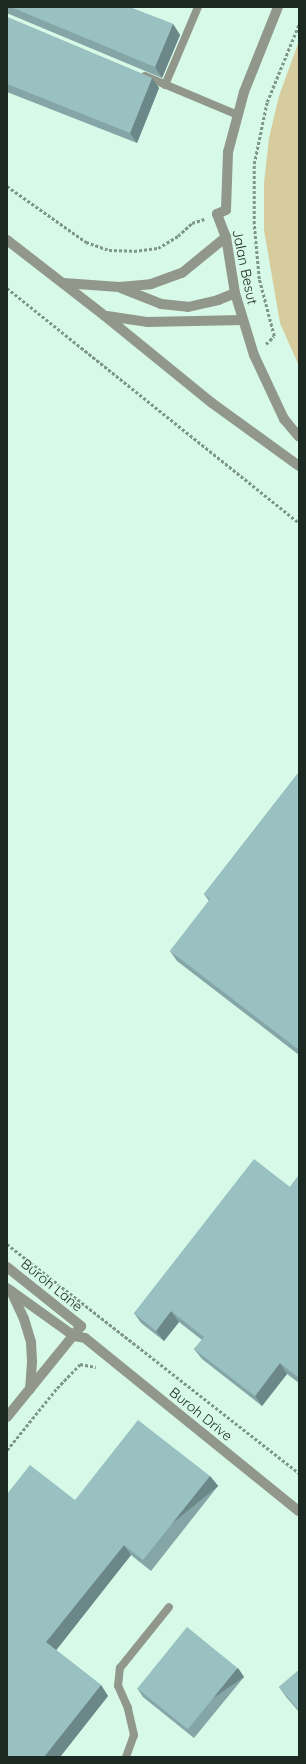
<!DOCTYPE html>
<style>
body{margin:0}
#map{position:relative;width:306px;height:1764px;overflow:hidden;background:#d7f9e7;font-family:Quicksand,sans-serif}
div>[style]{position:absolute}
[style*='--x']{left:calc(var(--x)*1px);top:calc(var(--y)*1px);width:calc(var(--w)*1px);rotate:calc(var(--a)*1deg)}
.green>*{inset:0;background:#d7cc9e}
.path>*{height:2.5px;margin-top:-1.25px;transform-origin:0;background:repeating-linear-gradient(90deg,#7f968a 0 3px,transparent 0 5px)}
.lane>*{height:8px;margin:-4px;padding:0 4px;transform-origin:4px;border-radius:4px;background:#91978b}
.street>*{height:10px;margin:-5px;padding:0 5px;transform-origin:5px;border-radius:5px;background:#91978b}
.wall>*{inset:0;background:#84a6a7}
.shaded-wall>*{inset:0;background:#6c8788;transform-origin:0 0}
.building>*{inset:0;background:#9ac1c2;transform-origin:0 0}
span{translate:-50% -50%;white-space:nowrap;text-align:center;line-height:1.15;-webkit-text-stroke:3px #d7f9e7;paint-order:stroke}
.street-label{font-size:14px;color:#1c2822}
.frame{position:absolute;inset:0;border:8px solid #1c2822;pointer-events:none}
</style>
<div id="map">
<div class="green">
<div style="clip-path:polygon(299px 41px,299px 366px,280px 323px,264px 230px,264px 183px,269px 138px,279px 96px)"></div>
</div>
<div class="path">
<div style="--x:7;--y:186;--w:97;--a:35.3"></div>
<div style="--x:86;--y:242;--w:24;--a:19"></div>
<div style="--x:109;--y:250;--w:25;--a:2"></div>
<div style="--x:134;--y:251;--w:24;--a:-7"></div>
<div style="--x:158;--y:248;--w:23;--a:-31"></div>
<div style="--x:178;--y:236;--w:19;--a:-43"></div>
<div style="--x:192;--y:223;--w:13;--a:-18"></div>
<div style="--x:7;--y:288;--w:375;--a:38.8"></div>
<div style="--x:266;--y:344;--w:11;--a:-45"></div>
<div style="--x:274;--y:336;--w:59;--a:-104.7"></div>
<div style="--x:259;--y:279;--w:55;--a:-95.2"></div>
<div style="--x:254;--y:224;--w:60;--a:-90"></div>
<div style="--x:254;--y:164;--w:63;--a:-78.2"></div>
<div style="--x:267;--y:102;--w:84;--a:-67.7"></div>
<div style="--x:7;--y:1244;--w:371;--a:38.1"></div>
<div style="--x:7;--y:1450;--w:80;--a:-51.1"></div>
<div style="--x:57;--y:1388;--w:33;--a:-46"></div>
<div style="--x:80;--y:1364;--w:16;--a:11"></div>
</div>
<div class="lane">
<div style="--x:145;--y:76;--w:101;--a:22.8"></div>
<div style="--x:165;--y:85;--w:85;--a:-67.1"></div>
<div style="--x:126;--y:1757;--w:23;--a:-70"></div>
<div style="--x:134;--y:1735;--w:28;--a:-103"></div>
<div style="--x:128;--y:1708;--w:24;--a:-114"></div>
<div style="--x:118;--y:1686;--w:18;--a:-84"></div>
<div style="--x:120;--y:1668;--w:78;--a:-51.2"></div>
</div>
<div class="street">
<div style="--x:278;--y:7;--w:92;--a:111.8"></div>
<div style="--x:244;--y:92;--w:62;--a:104.9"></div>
<div style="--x:228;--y:152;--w:58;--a:92"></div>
<div style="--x:226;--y:210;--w:10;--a:156"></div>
<div style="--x:217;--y:214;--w:25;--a:69"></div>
<div style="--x:226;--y:237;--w:57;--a:80.9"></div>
<div style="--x:235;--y:293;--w:65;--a:73"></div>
<div style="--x:254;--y:355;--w:71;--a:64.9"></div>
<div style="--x:284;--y:419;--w:23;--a:50"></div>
<div style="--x:7;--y:240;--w:124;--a:37.8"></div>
<div style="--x:105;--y:316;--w:138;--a:39.1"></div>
<div style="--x:212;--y:403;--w:107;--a:35.9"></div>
<div style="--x:64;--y:283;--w:55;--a:4.2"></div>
<div style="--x:119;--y:287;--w:32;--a:-5"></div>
<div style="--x:151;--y:284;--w:33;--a:-20"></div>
<div style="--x:182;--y:273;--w:57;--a:-39.3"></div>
<div style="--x:121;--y:288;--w:43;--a:21.8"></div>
<div style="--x:161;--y:304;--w:27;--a:6"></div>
<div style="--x:188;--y:307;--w:31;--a:-13"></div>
<div style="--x:218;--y:300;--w:18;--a:-22"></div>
<div style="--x:107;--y:316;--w:40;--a:8.5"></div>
<div style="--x:147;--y:322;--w:95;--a:-1.2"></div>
<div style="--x:7;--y:1267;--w:95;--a:38.6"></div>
<div style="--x:7;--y:1288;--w:82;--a:35.6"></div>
<div style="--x:74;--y:1336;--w:11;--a:10"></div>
<div style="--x:85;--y:1338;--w:275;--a:39"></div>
<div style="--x:11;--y:1291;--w:31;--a:65"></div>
<div style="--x:24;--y:1319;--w:24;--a:73"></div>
<div style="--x:31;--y:1342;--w:20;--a:87"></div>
<div style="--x:32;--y:1362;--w:27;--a:94"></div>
<div style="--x:7;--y:1417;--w:117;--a:-50.9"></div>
</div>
<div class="wall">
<div style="clip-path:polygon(7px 7px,129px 7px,173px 24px,180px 35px,162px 78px,9px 14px,7px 14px)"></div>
<div style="clip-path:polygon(7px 17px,152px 78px,159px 88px,137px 143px,7px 92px)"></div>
<div style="clip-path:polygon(299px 772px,299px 1055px,177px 961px,170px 951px,209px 901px,204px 894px)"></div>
<div style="clip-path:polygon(299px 1175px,299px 1383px,287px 1374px,262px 1406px,202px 1359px,194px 1349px,202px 1340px,179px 1322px,164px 1341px,141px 1323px,134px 1313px,290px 1187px)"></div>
<div style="clip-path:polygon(210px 1476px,218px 1486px,151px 1571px,131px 1555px,56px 1650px,101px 1685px,108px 1696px,60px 1757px,7px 1757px,75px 1500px)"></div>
<div style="clip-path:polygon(299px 1670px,299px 1712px,287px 1698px,279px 1687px)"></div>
<div style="clip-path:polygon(244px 1677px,194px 1738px,143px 1697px,137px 1688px)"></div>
</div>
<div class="shaded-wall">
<div style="clip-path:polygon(173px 24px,180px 35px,162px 78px,155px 67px)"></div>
<div style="clip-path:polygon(152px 78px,159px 88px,137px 143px,130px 133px)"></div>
<div style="clip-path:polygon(171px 1311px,179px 1322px,164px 1341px,156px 1331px)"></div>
<div style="clip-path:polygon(280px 1363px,287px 1374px,262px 1406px,255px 1396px)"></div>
<div style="left:210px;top:1476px;width:13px;height:107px;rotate:51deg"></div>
<div style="clip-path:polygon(124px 1545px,131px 1555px,54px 1653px,46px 1642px)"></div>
<div style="left:238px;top:1668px;width:11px;height:79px;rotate:56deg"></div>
<div style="clip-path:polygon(101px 1685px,108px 1696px,60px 1757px,44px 1757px)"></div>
</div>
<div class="building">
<div style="clip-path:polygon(11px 7px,129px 7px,173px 24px,155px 67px)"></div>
<div style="clip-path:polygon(7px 17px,152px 78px,130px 133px,7px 84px)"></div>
<div style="clip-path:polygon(299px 772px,299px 1050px,170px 951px,210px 899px,204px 894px)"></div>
<div style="clip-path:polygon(254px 1159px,290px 1187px,299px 1175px,299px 1378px,280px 1363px,255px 1396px,194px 1349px,204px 1337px,171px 1311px,156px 1331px,134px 1313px)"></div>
<div style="clip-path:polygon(138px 1420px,210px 1476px,143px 1560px,124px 1545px,46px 1642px,101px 1685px,44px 1757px,7px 1757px,7px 1494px,30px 1465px,75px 1500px)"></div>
<div style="left:187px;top:1627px;width:65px;height:79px;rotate:39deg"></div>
<div style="clip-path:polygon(299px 1670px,299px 1710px,279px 1687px)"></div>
</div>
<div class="street-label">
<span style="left:245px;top:267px;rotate:78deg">Jalan Besut</span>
<span style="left:52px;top:1285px;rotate:39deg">Buroh Lane</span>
<span style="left:201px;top:1414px;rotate:39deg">Buroh Drive</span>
</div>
<div class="frame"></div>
</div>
